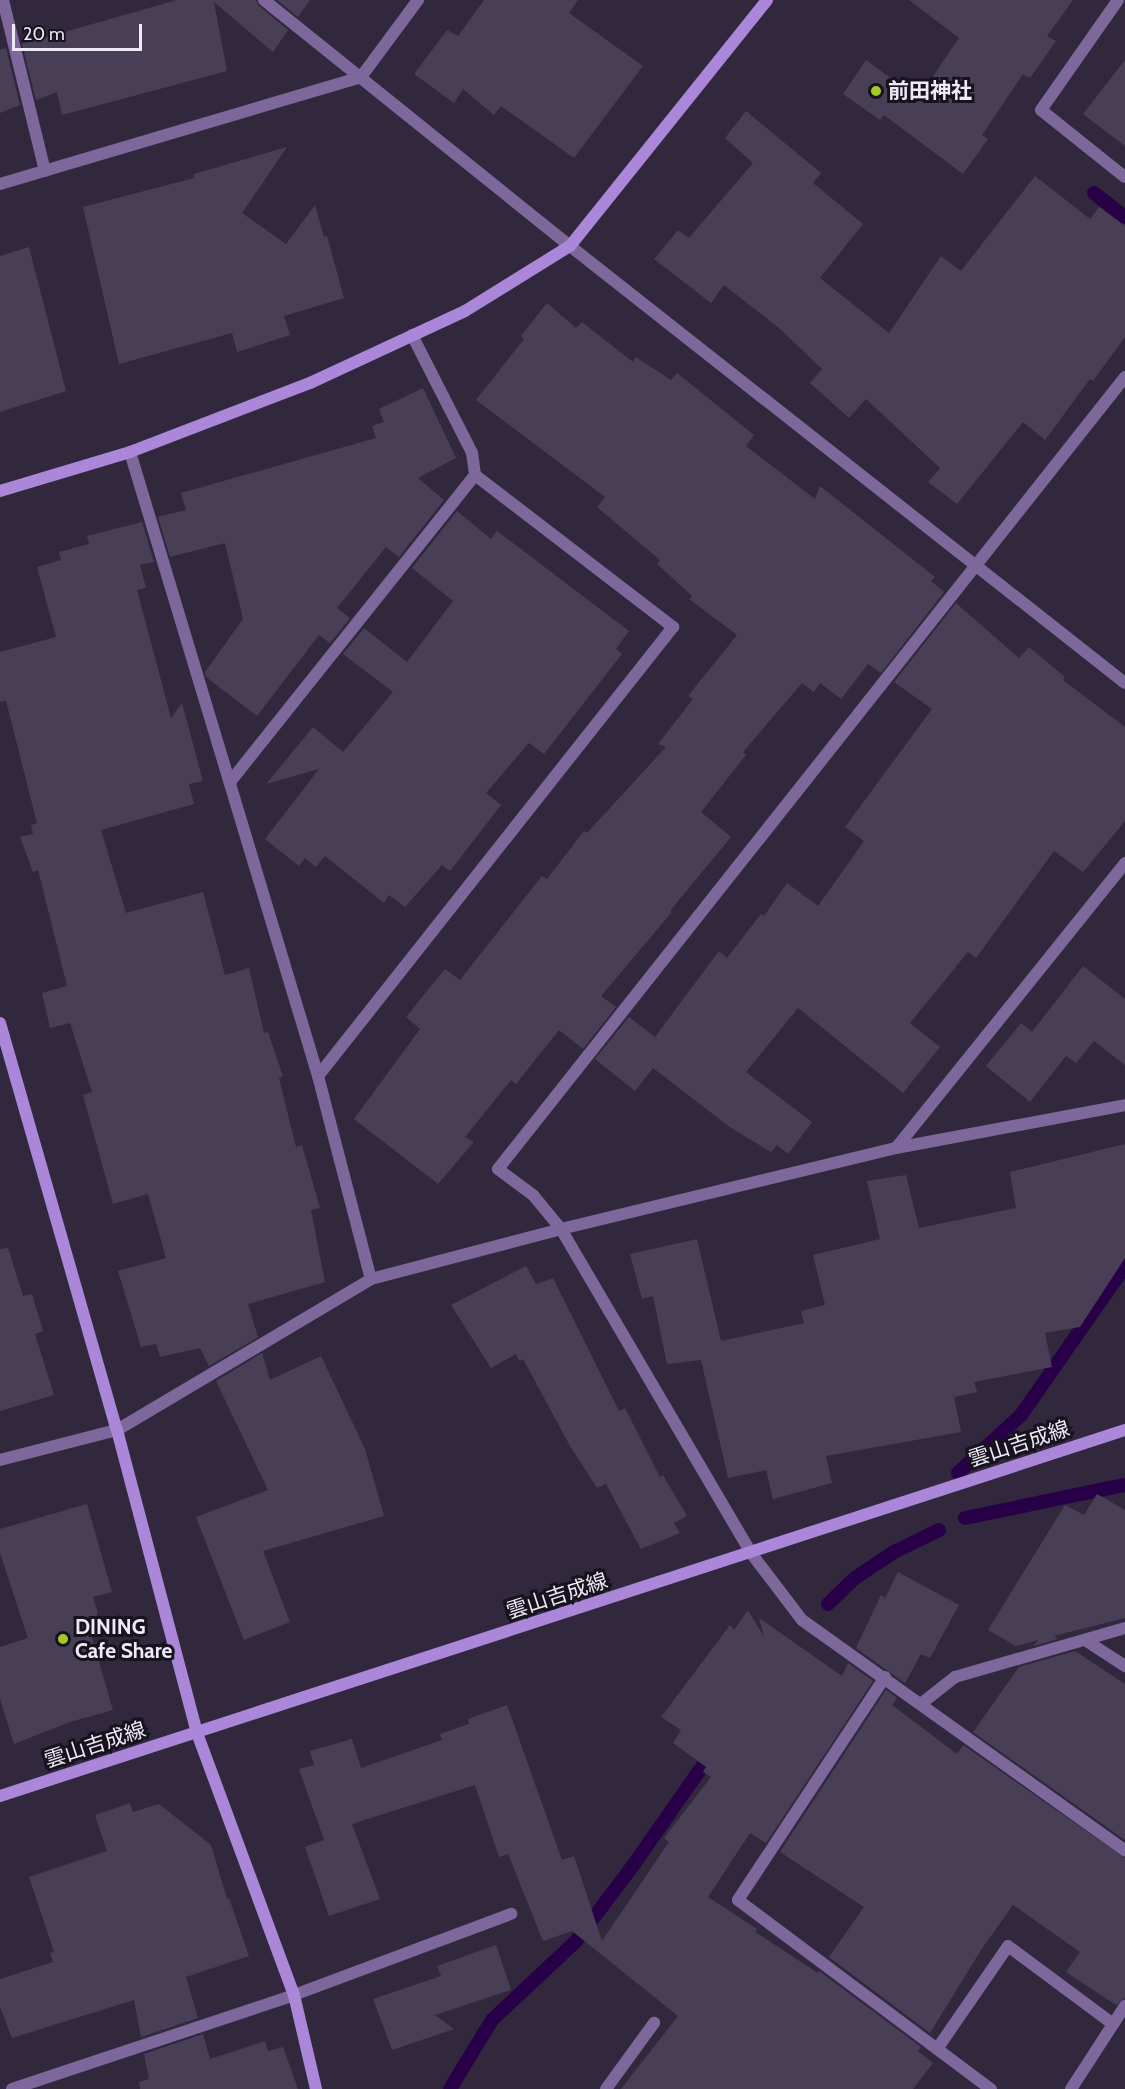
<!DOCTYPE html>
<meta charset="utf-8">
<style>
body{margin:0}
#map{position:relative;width:1125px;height:2089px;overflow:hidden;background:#31283e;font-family:Cabin,"Noto Sans JP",sans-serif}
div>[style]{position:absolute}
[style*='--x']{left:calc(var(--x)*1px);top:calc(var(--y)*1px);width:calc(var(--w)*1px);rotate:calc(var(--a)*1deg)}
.stream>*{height:14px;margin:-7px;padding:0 7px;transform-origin:7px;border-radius:7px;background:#280048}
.building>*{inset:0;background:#483f56}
.street>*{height:12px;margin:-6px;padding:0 6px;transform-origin:6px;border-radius:6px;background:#7d679b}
.secondary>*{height:12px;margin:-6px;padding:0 6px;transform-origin:6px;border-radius:6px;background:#aa87d9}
.dots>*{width:16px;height:16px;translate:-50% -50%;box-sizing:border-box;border:3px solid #17131d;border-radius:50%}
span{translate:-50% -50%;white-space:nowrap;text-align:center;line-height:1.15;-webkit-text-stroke:6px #17131d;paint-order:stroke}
.poi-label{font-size:21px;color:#eee8f7;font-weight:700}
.left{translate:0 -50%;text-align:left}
.street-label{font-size:21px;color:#eee8f7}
.scale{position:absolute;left:12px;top:24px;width:130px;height:27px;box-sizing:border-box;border:3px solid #eee8f7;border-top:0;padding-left:8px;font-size:18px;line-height:21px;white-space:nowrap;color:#eee8f7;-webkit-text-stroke:4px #17131d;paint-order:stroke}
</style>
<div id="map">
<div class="stream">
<div style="--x:1094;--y:193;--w:39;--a:38"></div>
<div style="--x:958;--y:1473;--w:86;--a:-42.6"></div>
<div style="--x:1021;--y:1415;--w:182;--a:-55.1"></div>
<div style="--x:965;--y:1518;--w:163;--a:-11.7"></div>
<div style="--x:828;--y:1604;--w:37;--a:-44"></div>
<div style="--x:855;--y:1578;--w:47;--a:-33.7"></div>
<div style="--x:894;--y:1552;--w:50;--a:-26.1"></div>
<div style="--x:450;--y:2089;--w:81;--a:-58.7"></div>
<div style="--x:492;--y:2020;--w:115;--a:-43.2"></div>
<div style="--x:576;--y:1941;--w:93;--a:-52.9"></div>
<div style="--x:632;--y:1867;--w:141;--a:-55.1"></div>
</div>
<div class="building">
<div style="clip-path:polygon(177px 0,256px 0,259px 6px,288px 30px,273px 52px,214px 2px,227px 71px,62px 115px,57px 92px,36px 100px,22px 44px)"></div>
<div style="clip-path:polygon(277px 0,310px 0,298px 17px)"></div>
<div style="clip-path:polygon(484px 0,578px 0,569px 13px,643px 66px,574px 158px,501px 106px,494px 115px,463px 89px,454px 103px,414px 74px,447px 30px,458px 36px)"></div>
<div style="clip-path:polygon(909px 0,1073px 0,1047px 36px,1056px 41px,1030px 78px,1023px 74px,982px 135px,988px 139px,963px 174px,884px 115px,880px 120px,843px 94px,866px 60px,918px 98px,959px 38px)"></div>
<div style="clip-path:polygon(6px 48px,20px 105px,0 113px,0 50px)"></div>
<div style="clip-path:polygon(1125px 60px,1125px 146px,1083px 114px)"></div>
<div style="clip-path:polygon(746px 111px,821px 173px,813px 183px,863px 224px,820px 278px,889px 333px,941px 256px,961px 271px,1035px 176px,1090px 219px,1099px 207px,1125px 226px,1125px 337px,1093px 381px,1090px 379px,1045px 440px,1023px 422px,957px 504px,928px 482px,940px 468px,866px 399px,849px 418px,810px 383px,822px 369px,779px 328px,724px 285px,711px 303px,654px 259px,678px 230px,689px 238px,753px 163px,725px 138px)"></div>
<div style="clip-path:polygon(287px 147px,242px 213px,286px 244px,315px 205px,324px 237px,327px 236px,344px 298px,284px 316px,290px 335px,237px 352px,232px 333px,119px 364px,83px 207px,194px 178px,194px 174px)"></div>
<div style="clip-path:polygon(29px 247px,66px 391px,0 412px,0 256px)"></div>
<div style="clip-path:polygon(547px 303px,576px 328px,582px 322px,633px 362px,636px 357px,671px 380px,677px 373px,754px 435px,746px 446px,815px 499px,820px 486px,935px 577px,931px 581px,944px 592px,881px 673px,868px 664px,841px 699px,820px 683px,814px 692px,802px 683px,743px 752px,746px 755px,701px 812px,731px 837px,670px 911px,672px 912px,601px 996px,616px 1007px,583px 1049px,559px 1030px,516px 1084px,511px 1080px,465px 1137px,474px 1142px,438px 1184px,354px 1119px,420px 1029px,406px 1017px,445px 969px,460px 980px,542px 876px,547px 879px,584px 831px,587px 833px,666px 747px,658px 744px,693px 699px,688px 696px,737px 635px,689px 599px,692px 596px,657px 564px,660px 560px,597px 507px,605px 497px,476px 400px,524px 339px,521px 336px)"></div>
<div style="clip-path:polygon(423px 388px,456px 458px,418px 478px,444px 500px,399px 557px,386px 547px,337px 608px,350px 618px,330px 643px,319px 635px,257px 716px,206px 677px,205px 672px,243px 619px,225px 543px,170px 557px,158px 517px,186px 510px,181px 493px,376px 438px,372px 426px,384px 422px,379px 409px)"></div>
<div style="clip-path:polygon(457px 511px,491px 539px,497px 531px,629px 631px,616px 649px,622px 654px,544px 754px,529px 743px,486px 793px,501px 805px,450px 871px,442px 865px,405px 907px,389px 895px,384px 903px,325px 856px,316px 867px,305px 858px,299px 866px,265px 839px,319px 769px,266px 784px,313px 727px,343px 752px,393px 692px,343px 654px,364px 628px,407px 662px,453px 601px,412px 568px)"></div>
<div style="clip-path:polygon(142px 522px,154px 562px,140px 565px,146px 588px,137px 590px,171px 718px,182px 703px,203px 781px,189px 784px,194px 804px,101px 830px,126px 913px,203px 892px,225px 975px,249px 968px,264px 1033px,268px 1032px,283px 1076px,279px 1078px,296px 1147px,302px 1145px,320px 1208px,311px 1210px,325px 1282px,248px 1304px,258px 1337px,209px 1366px,200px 1348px,160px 1357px,156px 1344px,141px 1347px,118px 1271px,166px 1258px,148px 1194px,113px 1204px,83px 1095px,92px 1092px,70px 1023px,50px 1028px,42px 993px,67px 986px,38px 870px,33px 872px,20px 837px,33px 834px,31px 825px,37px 823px,6px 701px,0 702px,0 652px,56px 637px,37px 567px,61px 560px,59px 552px,89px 544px,87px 536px)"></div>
<div style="clip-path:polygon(956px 603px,1019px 658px,1029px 647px,1065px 677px,1063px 680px,1125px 727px,1125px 821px,1083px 872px,1054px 851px,976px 958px,968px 952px,910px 1023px,940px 1047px,903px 1093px,798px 1008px,746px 1072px,812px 1122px,788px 1154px,777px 1145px,771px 1152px,731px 1128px,653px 1068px,635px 1091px,595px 1059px,629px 1017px,655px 1037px,719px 951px,727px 958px,761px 914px,764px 916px,787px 883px,818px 906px,864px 841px,845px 827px,932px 709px,894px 682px)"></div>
<div style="clip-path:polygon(1083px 966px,1125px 999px,1125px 1065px,1094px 1041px,1076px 1063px,1066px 1056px,1030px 1102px,986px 1066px,1021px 1023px,1032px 1032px)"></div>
<div style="clip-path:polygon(1125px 1144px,1125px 1258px,1080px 1327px,1045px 1333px,1052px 1367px,974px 1382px,977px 1392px,954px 1397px,961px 1432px,826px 1456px,832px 1483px,773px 1499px,766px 1470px,728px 1478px,701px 1360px,667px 1364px,653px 1296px,642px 1299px,630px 1254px,697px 1239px,721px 1341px,804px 1323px,801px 1311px,825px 1305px,813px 1255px,880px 1239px,867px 1181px,906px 1175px,919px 1228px,1016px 1208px,1010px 1172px)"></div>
<div style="clip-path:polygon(8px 1248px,23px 1296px,32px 1294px,43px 1331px,35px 1334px,54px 1395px,0 1411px,0 1249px)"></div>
<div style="clip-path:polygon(526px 1266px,536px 1284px,553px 1278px,619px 1411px,625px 1408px,660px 1477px,663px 1475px,687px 1516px,674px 1523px,680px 1533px,641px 1549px,606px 1484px,597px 1488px,570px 1446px,523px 1359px,519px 1361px,516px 1354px,491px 1368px,451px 1305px)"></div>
<div style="clip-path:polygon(262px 1353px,270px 1380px,321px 1356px,365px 1449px,384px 1516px,263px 1551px,290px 1622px,244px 1640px,196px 1517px,268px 1490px,216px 1381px)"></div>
<div style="clip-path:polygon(1097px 1494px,1125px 1510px,1125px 1618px,1054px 1636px,1058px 1639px,1034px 1646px,1038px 1640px,1016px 1646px,988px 1630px,1065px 1505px,1084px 1515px)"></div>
<div style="clip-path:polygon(87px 1504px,112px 1592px,93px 1597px,102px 1627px,90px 1631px,113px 1710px,70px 1722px,14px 1744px,0 1699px,0 1647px,28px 1638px,0 1553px,0 1529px)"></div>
<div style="clip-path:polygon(898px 1572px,959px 1605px,930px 1658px,921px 1654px,905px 1683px,856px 1648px,881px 1595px,885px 1598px)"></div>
<div style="clip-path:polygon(748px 1610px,764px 1637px,759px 1618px,842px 1676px,848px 1663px,873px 1681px,766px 1843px,750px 1833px,708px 1897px,757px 1929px,755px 1932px,818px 1973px,819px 1971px,921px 2047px,918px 2051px,933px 2063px,913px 2089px,621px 2089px,678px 2016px,572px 1931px,543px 1941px,508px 1854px,499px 1857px,475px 1785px,352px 1824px,380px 1899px,329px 1916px,305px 1847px,324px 1840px,299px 1769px,314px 1765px,310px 1751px,352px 1739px,361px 1768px,442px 1740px,440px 1734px,469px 1724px,468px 1719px,507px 1705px,562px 1860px,574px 1856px,602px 1941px,669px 1842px,664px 1838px,711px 1777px,703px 1772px,706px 1767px,673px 1743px,681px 1730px,661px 1717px,730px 1625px,734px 1630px)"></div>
<div style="clip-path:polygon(1075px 1651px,1125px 1684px,1125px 1840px,973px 1732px,1019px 1667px)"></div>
<div style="clip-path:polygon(886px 1690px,897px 1698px,892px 1705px,957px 1754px,963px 1745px,1125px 1858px,1125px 1998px,1116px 2005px,1066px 1972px,1080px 1952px,1013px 1905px,981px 1950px,930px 2033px,829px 1957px,864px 1907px,780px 1852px)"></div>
<div style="clip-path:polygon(130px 1803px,133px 1812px,159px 1804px,211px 1845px,227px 1899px,229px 1898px,249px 1956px,186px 1977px,198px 2018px,141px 2037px,134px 2000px,12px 2038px,0 2007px,0 1979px,53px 1962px,50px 1953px,54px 1952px,29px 1877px,107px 1851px,95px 1815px)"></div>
<div style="clip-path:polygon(496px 1945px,511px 1990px,435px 2015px,454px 2029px,392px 2050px,373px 1999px,441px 1976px,437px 1966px)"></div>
<div style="clip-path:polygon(203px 2034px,210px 2059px,265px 2041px,268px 2051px,283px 2047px,298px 2089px,140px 2089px,139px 2082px,149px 2079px,144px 2054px)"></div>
</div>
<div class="street">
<div style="--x:3;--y:0;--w:176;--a:76.2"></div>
<div style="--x:264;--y:0;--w:393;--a:38.8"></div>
<div style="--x:570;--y:246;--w:706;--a:38.22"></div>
<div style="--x:1118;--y:0;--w:134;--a:125"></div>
<div style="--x:1041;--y:110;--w:107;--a:38.6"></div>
<div style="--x:0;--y:184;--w:377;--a:-16.5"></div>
<div style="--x:361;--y:77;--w:96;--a:-53.5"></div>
<div style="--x:412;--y:335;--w:132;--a:63"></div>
<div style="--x:472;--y:453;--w:22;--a:82"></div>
<div style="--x:1125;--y:377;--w:1010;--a:128.37"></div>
<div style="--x:498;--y:1169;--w:44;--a:36.6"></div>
<div style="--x:533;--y:1195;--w:44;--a:50.5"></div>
<div style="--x:561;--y:1229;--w:376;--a:59.6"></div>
<div style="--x:751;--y:1553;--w:84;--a:52.7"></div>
<div style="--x:802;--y:1620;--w:397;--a:35.5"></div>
<div style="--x:130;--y:452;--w:652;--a:73.23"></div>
<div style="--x:318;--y:1076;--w:210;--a:75.4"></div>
<div style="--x:230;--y:782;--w:393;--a:-51.4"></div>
<div style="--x:475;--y:475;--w:250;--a:37.5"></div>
<div style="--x:673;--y:627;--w:572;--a:128.33"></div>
<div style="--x:896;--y:1148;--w:366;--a:-51.2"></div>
<div style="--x:0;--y:1460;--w:121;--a:-14.4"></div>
<div style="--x:117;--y:1430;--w:295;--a:-30.7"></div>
<div style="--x:371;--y:1279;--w:196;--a:-14.7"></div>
<div style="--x:561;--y:1229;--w:345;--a:-13.6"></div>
<div style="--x:896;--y:1148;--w:233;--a:-10.6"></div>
<div style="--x:1085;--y:1640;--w:48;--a:33"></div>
<div style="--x:885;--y:1677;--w:267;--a:123.4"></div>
<div style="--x:738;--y:1900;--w:316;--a:36.8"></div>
<div style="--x:922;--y:1703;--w:42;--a:-38.2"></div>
<div style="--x:955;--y:1677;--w:177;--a:-16.1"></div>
<div style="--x:937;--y:2049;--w:125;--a:-55.4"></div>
<div style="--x:1008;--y:1946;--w:131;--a:36.6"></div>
<div style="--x:12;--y:2089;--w:297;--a:-18.4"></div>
<div style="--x:294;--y:1995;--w:232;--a:-20.5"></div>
<div style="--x:606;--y:2089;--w:82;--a:-54"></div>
<div style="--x:1071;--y:2089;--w:99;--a:-57"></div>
</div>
<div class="secondary">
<div style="--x:0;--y:491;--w:136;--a:-16.7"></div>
<div style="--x:130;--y:452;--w:193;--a:-21"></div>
<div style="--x:310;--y:383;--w:171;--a:-24.9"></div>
<div style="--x:465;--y:311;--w:123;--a:-31.8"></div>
<div style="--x:570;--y:246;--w:315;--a:-51.3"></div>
<div style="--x:0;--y:1023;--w:423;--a:74"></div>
<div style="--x:117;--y:1430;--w:313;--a:75.2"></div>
<div style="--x:197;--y:1733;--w:279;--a:69.7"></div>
<div style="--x:294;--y:1995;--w:97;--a:76.8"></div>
<div style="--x:0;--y:1796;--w:1183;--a:-18.02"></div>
</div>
<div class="dots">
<div style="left:876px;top:91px;background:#a2c928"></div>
<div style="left:63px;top:1639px;background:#a2c928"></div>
</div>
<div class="poi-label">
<span class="left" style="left:888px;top:91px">前田神社</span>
<span class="left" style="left:75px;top:1639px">DINING<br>Cafe Share</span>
</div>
<div class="street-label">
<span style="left:1019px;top:1444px;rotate:-18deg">雲山吉成線</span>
<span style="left:557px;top:1596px;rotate:-18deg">雲山吉成線</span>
<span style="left:95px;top:1745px;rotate:-18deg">雲山吉成線</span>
</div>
<div class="scale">20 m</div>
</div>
